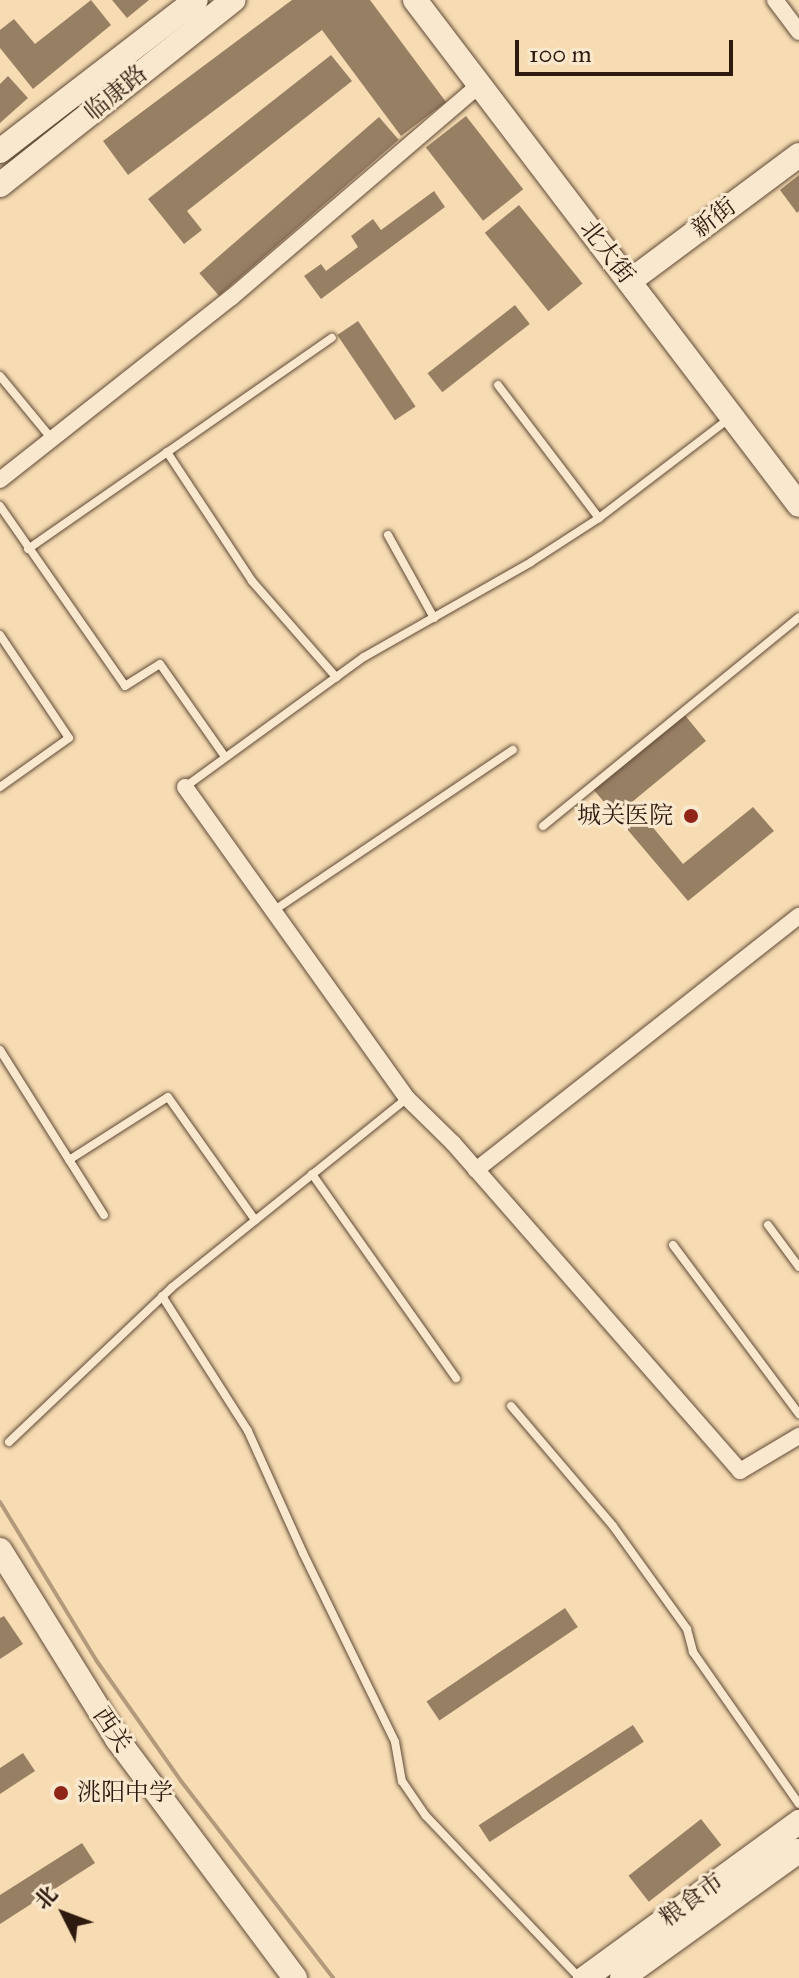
<!DOCTYPE html>
<meta charset="utf-8">
<style>
body{margin:0}
#map{position:relative;width:799px;height:1978px;overflow:hidden;background:#f7dcb3;font-family:"IM FELL Great Primer","Noto Serif SC",serif}
div>[style]{position:absolute}
[style*='--x']{left:calc(var(--x)*1px);top:calc(var(--y)*1px);width:calc(var(--w)*1px);rotate:calc(var(--a)*1deg)}
.stream>*{height:4px;margin:-2px;padding:0 2px;transform-origin:2px;border-radius:2px;background:#b39a7b}
.building>*{inset:0;background:#977f64;transform-origin:0 0}
.roads{filter:drop-shadow(0 0 2px #604a37) drop-shadow(0 0 2px #604a37)}
.lane>*{height:8px;margin:-4px;padding:0 4px;transform-origin:4px;border-radius:4px;background:#fae8ce}
.street>*{height:16px;margin:-8px;padding:0 8px;transform-origin:8px;border-radius:8px;background:#fae8ce}
.secondary>*{height:24px;margin:-12px;padding:0 12px;transform-origin:12px;border-radius:12px;background:#fae8ce}
.dots>*{width:22px;height:22px;translate:-50% -50%;box-sizing:border-box;border:4px solid #fae8ce;border-radius:50%}
span{translate:-50% -50%;white-space:nowrap;text-align:center;line-height:1.15;-webkit-text-stroke:6px #fae8ce;paint-order:stroke}
.street-label{font-size:24px;color:#2e1a0e}
.poi-label{font-size:24px;color:#2e1a0e}
.right{translate:-100% -50%;text-align:right}
.left{translate:0 -50%;text-align:left}
.north{position:absolute;left:24px;top:1874px;width:80px;height:80px;-webkit-text-stroke:6px #fae8ce;paint-order:stroke;rotate:312deg;font-size:22px;font-weight:700;line-height:32px;text-align:center;color:#2e1a0e}
.north::after{content:'';display:block;margin:auto;width:28px;height:36px;background:#2e1a0e;clip-path:polygon(50% 0,100% 100%,50% 72%,0 100%)}
.scale{position:absolute;left:515px;top:40px;width:218px;height:36px;box-sizing:border-box;border:4px solid #2e1a0e;border-top:0;padding-left:10px;font-size:24px;line-height:28px;white-space:nowrap;color:#2e1a0e;-webkit-text-stroke:6px #fae8ce;paint-order:stroke}
</style>
<div id="map">
<div class="stream">
<div style="--x:0;--y:1502;--w:185;--a:58.7"></div>
<div style="--x:96;--y:1660;--w:148;--a:54.9"></div>
<div style="--x:181;--y:1781;--w:249;--a:52.3"></div>
</div>
<div class="building">
<div style="clip-path:polygon(91px 0,111px 25px,33px 89px,0 48px,0 30px,14px 19px,35px 44px)"></div>
<div style="clip-path:polygon(112px 0,149px 0,127px 18px)"></div>
<div style="clip-path:polygon(292px 0,370px 0,446px 102px,401px 136px,322px 30px,128px 175px,103px 141px)"></div>
<div style="clip-path:polygon(331px 55px,352px 81px,187px 211px,202px 230px,184px 244px,148px 199px)"></div>
<div style="clip-path:polygon(8px 76px,28px 98px,0 123px,0 84px)"></div>
<div style="left:466px;top:116px;width:93px;height:51px;rotate:52deg"></div>
<div style="left:379px;top:117px;width:30px;height:238px;rotate:49deg"></div>
<div style="clip-path:polygon(799px 175px,799px 211px,797px 213px,780px 190px)"></div>
<div style="clip-path:polygon(434px 191px,445px 207px,321px 299px,304px 276px,321px 264px,326px 271px,358px 247px,351px 236px,373px 219px,381px 230px)"></div>
<div style="left:519px;top:205px;width:101px;height:44px;rotate:51deg"></div>
<div style="left:515px;top:305px;width:24px;height:111px;rotate:52deg"></div>
<div style="left:358px;top:321px;width:103px;height:25px;rotate:56deg"></div>
<div style="clip-path:polygon(684px 714px,706px 741px,632px 802px,683px 864px,753px 807px,774px 831px,688px 901px,593px 789px)"></div>
<div style="left:565px;top:1608px;width:23px;height:167px;rotate:56deg"></div>
<div style="clip-path:polygon(4px 1616px,23px 1644px,0 1659px,0 1618px)"></div>
<div style="left:633px;top:1725px;width:20px;height:184px;rotate:57deg"></div>
<div style="clip-path:polygon(23px 1753px,35px 1771px,0 1794px,0 1768px)"></div>
<div style="left:701px;top:1819px;width:33px;height:92px;rotate:52deg"></div>
<div style="clip-path:polygon(82px 1843px,95px 1863px,0 1924px,0 1895px)"></div>
</div>
<div class="roads">
<div class="lane">
<div style="--x:0;--y:376;--w:82;--a:50.5"></div>
<div style="--x:498;--y:385;--w:167;--a:52.8"></div>
<div style="--x:167;--y:452;--w:154;--a:56.6"></div>
<div style="--x:252;--y:581;--w:128;--a:48.8"></div>
<div style="--x:0;--y:506;--w:219;--a:55.2"></div>
<div style="--x:125;--y:686;--w:41;--a:-32.2"></div>
<div style="--x:160;--y:664;--w:113;--a:55"></div>
<div style="--x:388;--y:535;--w:95;--a:61"></div>
<div style="--x:28;--y:549;--w:370;--a:-34.8"></div>
<div style="--x:0;--y:635;--w:124;--a:56.2"></div>
<div style="--x:69;--y:738;--w:85;--a:144.6"></div>
<div style="--x:185;--y:787;--w:221;--a:-36"></div>
<div style="--x:364;--y:657;--w:192;--a:-29.6"></div>
<div style="--x:531;--y:562;--w:81;--a:-32.9"></div>
<div style="--x:599;--y:518;--w:165;--a:-37.4"></div>
<div style="--x:543;--y:826;--w:330;--a:-39.2"></div>
<div style="--x:273;--y:911;--w:289;--a:-33.9"></div>
<div style="--x:0;--y:1050;--w:195;--a:57.8"></div>
<div style="--x:69;--y:1160;--w:117;--a:-32.5"></div>
<div style="--x:168;--y:1097;--w:151;--a:54.7"></div>
<div style="--x:312;--y:1174;--w:250;--a:54.8"></div>
<div style="--x:768;--y:1225;--w:52;--a:53.6"></div>
<div style="--x:673;--y:1245;--w:211;--a:53.3"></div>
<div style="--x:162;--y:1296;--w:160;--a:57.5"></div>
<div style="--x:248;--y:1431;--w:134;--a:65.7"></div>
<div style="--x:303;--y:1553;--w:210;--a:64"></div>
<div style="--x:395;--y:1742;--w:40;--a:80"></div>
<div style="--x:402;--y:1781;--w:42;--a:55.6"></div>
<div style="--x:426;--y:1816;--w:224;--a:46.5"></div>
<div style="--x:511;--y:1406;--w:157;--a:49.6"></div>
<div style="--x:613;--y:1526;--w:127;--a:54.3"></div>
<div style="--x:687;--y:1629;--w:24;--a:75"></div>
<div style="--x:693;--y:1652;--w:185;--a:55.1"></div>
<div style="--x:9;--y:1442;--w:224;--a:-43.5"></div>
<div style="--x:171;--y:1288;--w:303;--a:-38.8"></div>
</div>
<div class="street">
<div style="--x:775;--y:0;--w:40;--a:53"></div>
<div style="--x:0;--y:480;--w:295;--a:-38.3"></div>
<div style="--x:232;--y:297;--w:324;--a:-40.6"></div>
<div style="--x:185;--y:787;--w:382;--a:54.5"></div>
<div style="--x:407;--y:1098;--w:64;--a:44.4"></div>
<div style="--x:453;--y:1143;--w:436;--a:48.8"></div>
<div style="--x:740;--y:1471;--w:69;--a:-30.7"></div>
<div style="--x:476;--y:1170;--w:411;--a:-38.2"></div>
</div>
<div class="secondary">
<div style="--x:415;--y:0;--w:634;--a:52.75"></div>
<div style="--x:0;--y:151;--w:247;--a:-37.6"></div>
<div style="--x:0;--y:185;--w:298;--a:-38.4"></div>
<div style="--x:630;--y:281;--w:211;--a:-36.7"></div>
<div style="--x:0;--y:1550;--w:222;--a:58.2"></div>
<div style="--x:117;--y:1739;--w:298;--a:53.3"></div>
<div style="--x:585;--y:1978;--w:265;--a:-36.1"></div>
<div style="--x:622;--y:1978;--w:218;--a:-35.7"></div>
</div>
</div>
<div class="dots">
<div style="left:691px;top:816px;background:#8f2418"></div>
<div style="left:61px;top:1793px;background:#8f2418"></div>
</div>
<div class="street-label">
<span style="left:116px;top:93px;rotate:-39deg">临康路</span>
<span style="left:714px;top:218px;rotate:-37deg">新街</span>
<span style="left:607px;top:252px;rotate:52deg">北大街</span>
<span style="left:112px;top:1730px;rotate:56deg">西关</span>
<span style="left:692px;top:1900px;rotate:-36deg">粮食市</span>
</div>
<div class="poi-label">
<span class="right" style="left:673px;top:816px">城关医院</span>
<span class="left" style="left:77px;top:1793px">洮阳中学</span>
</div>
<div class="north">北</div>
<div class="scale">100 m</div>
</div>
